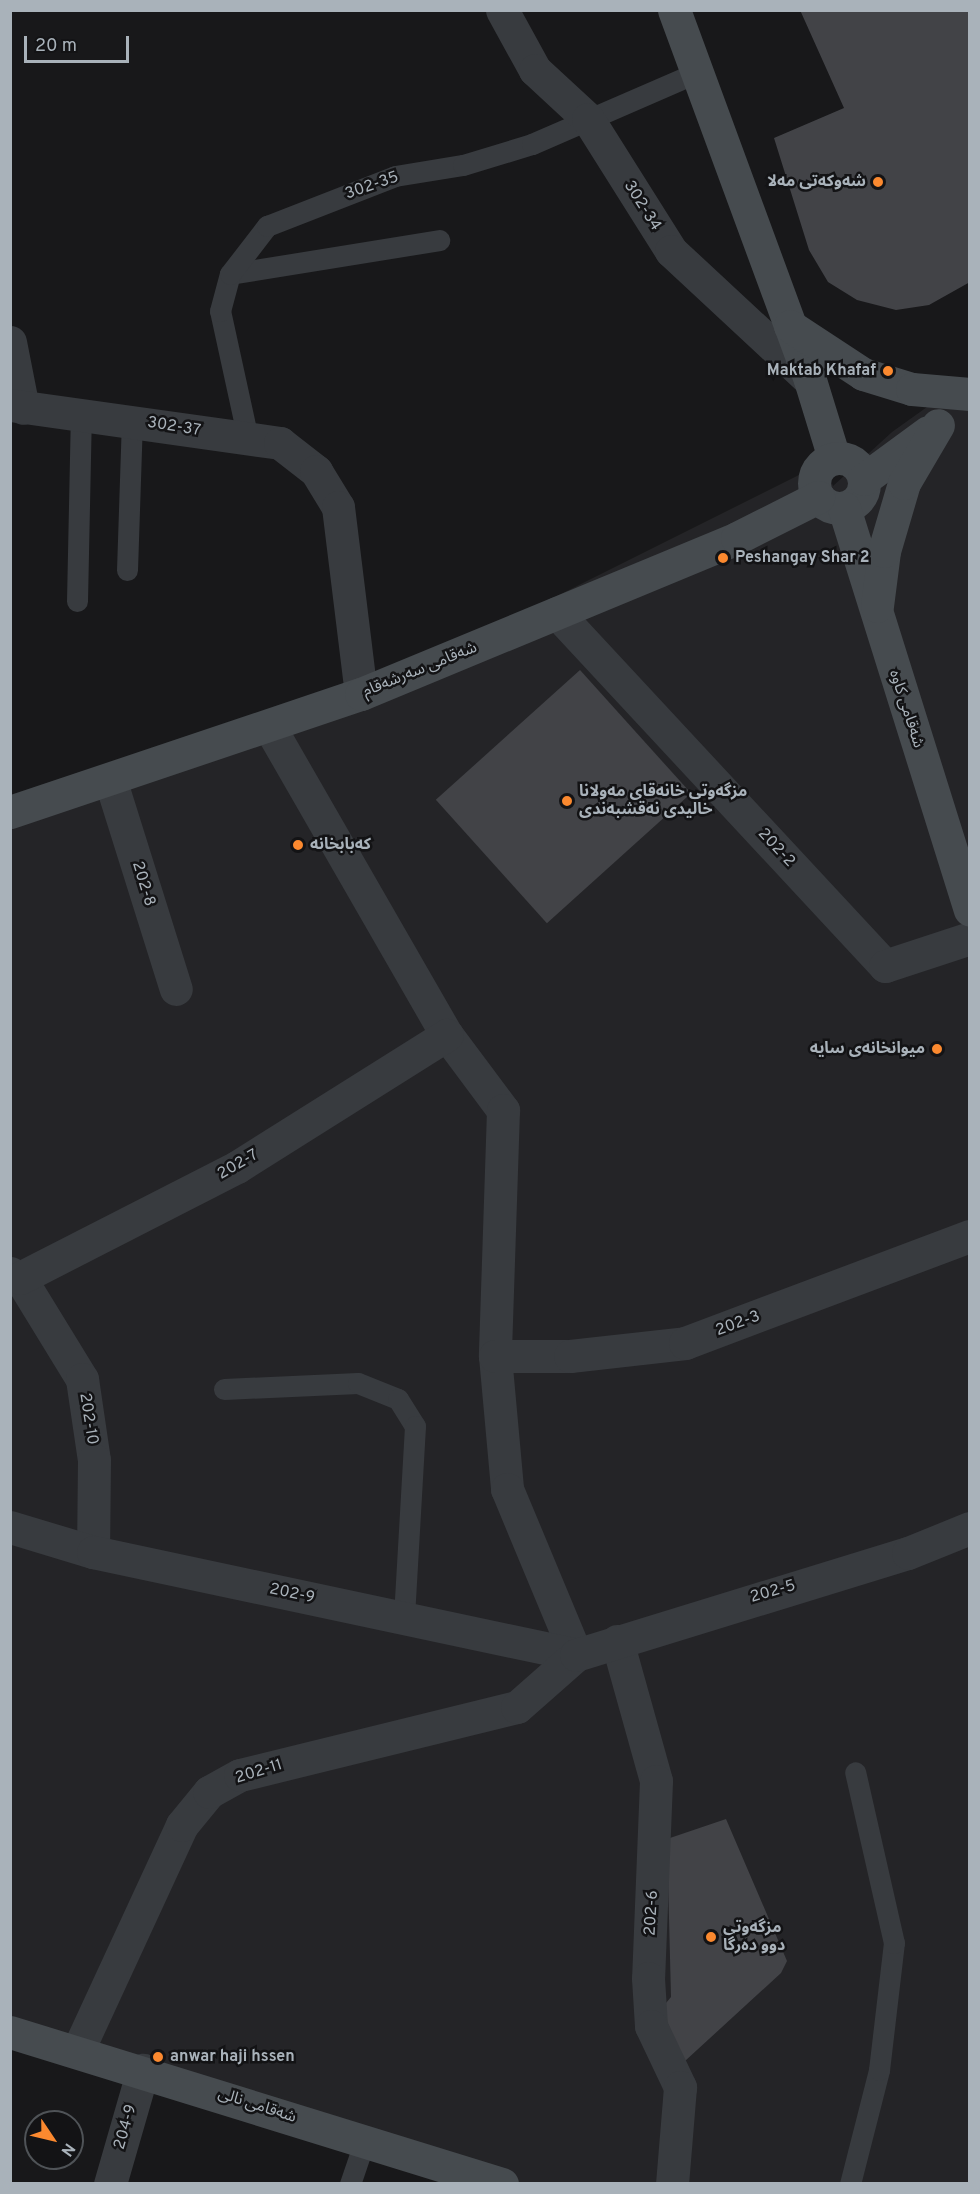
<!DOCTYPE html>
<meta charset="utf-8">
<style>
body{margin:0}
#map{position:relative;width:980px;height:2194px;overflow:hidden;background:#18181a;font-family:Overpass,"Noto Sans Arabic",sans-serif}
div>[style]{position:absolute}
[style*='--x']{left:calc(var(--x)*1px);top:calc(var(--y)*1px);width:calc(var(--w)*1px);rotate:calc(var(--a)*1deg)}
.built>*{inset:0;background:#242427}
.building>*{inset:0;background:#424347;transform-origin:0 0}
.lane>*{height:21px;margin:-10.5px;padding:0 10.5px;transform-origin:10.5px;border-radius:10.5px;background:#383b3f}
.street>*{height:33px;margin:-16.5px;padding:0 16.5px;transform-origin:16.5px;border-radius:16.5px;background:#383b3f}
.secondary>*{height:33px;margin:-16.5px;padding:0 16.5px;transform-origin:16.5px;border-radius:16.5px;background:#464b4f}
.secondary>.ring{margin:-16.5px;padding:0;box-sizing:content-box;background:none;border:33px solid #464b4f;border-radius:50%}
.dots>*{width:16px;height:16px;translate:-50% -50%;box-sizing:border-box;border:3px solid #131315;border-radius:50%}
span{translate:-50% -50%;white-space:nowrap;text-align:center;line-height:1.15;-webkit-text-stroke:5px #131315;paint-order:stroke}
.poi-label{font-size:16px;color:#a9b2ba;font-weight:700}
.right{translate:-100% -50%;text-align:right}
.left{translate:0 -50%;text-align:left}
.street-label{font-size:16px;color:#a9b2ba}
.frame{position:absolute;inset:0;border:12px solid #a9b2ba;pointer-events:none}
.north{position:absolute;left:24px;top:2110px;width:60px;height:60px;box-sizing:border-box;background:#131315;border:2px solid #4f5357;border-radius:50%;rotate:125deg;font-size:16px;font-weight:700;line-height:24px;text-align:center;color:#a9b2ba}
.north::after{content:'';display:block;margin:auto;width:21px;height:27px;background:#fb892f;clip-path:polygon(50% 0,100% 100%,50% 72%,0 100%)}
.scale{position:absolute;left:24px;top:36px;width:105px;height:27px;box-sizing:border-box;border:3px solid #a9b2ba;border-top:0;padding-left:8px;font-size:18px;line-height:21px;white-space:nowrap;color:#a9b2ba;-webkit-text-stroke:4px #131315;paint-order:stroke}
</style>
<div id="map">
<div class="built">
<div style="clip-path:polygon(969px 377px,969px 927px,833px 487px,969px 931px,969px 2183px,507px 2183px,11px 2032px,10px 812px,361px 694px,825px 462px,833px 486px,892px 432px)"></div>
</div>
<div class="building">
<div style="clip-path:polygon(800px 10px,970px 10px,970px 282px,929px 305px,896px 310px,857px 300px,828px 282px,809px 250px,774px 138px,844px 108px)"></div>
<div style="left:580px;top:670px;width:166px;height:194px;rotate:48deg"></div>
<div style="clip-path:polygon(726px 1819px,787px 1961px,781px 1973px,685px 2061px,661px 2009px,671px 1997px,667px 1839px)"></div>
</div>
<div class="lane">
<div style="--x:230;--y:274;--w:212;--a:-9.2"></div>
<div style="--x:248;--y:439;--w:131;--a:-102.3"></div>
<div style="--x:220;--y:311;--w:38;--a:-75"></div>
<div style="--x:230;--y:274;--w:61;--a:-52.4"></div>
<div style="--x:267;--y:226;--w:137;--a:-21.3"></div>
<div style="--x:395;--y:176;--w:69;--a:-9.2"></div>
<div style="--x:463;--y:165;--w:72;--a:-16.9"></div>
<div style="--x:532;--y:144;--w:178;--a:-23.5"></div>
<div style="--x:127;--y:570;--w:150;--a:-88.1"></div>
<div style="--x:77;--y:601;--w:185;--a:-88.8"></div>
<div style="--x:224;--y:1389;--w:134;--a:-2.6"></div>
<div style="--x:358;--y:1383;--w:43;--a:21.8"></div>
<div style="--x:398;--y:1399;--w:32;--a:58"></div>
<div style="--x:415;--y:1426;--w:192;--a:93.3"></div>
<div style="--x:350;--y:2184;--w:46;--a:-71.2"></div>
<div style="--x:850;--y:2184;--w:118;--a:-75.7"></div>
<div style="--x:879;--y:2070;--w:128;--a:-83.3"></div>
<div style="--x:894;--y:1943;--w:175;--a:-102.8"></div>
</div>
<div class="street">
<div style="--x:502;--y:10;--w:68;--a:61.2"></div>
<div style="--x:535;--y:70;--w:72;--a:42.8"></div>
<div style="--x:588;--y:119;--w:156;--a:57.8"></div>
<div style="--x:671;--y:251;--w:190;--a:42.9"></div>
<div style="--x:10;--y:342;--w:67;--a:78.9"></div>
<div style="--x:10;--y:405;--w:273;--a:8"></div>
<div style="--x:280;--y:443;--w:46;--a:37.9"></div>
<div style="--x:316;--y:471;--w:42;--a:58.6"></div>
<div style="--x:338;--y:507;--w:188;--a:83"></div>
<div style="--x:557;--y:613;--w:482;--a:47.1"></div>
<div style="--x:885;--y:966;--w:89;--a:-18.2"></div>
<div style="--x:269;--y:726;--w:357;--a:60.1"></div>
<div style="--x:447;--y:1035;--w:94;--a:53.3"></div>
<div style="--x:503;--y:1110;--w:246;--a:91.9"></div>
<div style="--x:495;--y:1356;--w:134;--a:84.8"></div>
<div style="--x:507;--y:1489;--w:180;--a:67.4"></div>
<div style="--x:110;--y:779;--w:220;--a:72.6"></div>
<div style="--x:10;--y:1273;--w:11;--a:27"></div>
<div style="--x:20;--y:1278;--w:119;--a:58.5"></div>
<div style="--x:82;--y:1379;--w:82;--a:81.6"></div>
<div style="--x:94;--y:1460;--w:92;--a:90.6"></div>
<div style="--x:20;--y:1278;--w:244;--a:-27.1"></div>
<div style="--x:237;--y:1167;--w:248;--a:-32.2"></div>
<div style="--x:495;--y:1356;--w:75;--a:0"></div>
<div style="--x:570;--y:1356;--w:116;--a:-6.4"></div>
<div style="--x:685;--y:1343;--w:304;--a:-20.6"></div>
<div style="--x:10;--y:1527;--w:87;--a:16.8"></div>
<div style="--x:93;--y:1552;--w:494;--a:12"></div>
<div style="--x:617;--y:1641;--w:145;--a:74.4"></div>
<div style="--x:656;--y:1781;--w:197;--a:92.3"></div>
<div style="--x:648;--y:1978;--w:48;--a:86.4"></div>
<div style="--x:651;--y:2026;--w:68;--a:64.6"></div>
<div style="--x:680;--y:2087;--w:97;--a:94.7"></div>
<div style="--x:78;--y:2050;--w:248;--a:-65.2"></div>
<div style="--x:182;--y:1825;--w:43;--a:-50.7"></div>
<div style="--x:209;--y:1792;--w:35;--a:-29"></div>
<div style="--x:240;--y:1775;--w:285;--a:-13.8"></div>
<div style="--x:517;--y:1707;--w:79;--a:-41.4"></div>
<div style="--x:576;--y:1655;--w:347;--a:-17.1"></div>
<div style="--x:908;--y:1553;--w:67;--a:-22"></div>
<div style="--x:110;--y:2184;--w:119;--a:-73.9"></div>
</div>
<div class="secondary">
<div style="--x:674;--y:10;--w:394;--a:69.8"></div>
<div style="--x:810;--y:380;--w:82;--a:72.9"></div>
<div style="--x:790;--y:326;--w:87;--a:33.3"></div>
<div style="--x:863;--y:374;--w:51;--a:17"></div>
<div style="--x:912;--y:389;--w:58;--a:4.9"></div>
<div class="ring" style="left:814px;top:458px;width:17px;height:17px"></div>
<div style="--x:864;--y:479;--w:79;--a:-36.3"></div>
<div style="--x:844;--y:508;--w:421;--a:72.6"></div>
<div style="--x:877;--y:606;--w:55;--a:-82.7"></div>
<div style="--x:884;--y:551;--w:71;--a:-73.6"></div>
<div style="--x:904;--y:483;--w:67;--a:-59.6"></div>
<div style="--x:10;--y:812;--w:370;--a:-18.6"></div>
<div style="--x:361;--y:694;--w:407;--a:-22.5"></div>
<div style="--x:737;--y:538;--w:91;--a:-26.8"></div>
<div style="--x:10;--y:2032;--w:515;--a:17.17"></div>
</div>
<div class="dots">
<div style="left:878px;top:182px;background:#fb892f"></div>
<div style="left:888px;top:371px;background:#fb892f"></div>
<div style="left:723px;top:558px;background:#fb892f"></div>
<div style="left:567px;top:801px;background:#fb892f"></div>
<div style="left:298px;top:845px;background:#fb892f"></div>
<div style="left:937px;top:1049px;background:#fb892f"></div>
<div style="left:711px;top:1937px;background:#fb892f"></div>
<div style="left:158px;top:2057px;background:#fb892f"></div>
</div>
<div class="poi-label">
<span class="right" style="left:866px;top:182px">شەوکەتی مەلا</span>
<span class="right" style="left:876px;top:371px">Maktab Khafaf</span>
<span class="left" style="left:735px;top:558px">Peshangay Shar 2</span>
<span class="left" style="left:579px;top:801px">مزگەوتی خانەقای مەولانا<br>خالیدی نەقشبەندی</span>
<span class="left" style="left:310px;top:845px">کەبابخانە</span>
<span class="right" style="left:925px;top:1049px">میوانخانەی سایە</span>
<span class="left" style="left:723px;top:1937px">مزگەوتی<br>دوو دەرگا</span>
<span class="left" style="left:170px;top:2057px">anwar haji hssen</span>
</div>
<div class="street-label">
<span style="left:372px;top:186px;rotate:-19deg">302-35</span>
<span style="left:642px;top:206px;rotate:58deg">302-34</span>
<span style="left:174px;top:427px;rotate:9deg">302-37</span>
<span style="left:420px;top:670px;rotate:-22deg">شەقامی سەرشەقام</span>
<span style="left:906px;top:709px;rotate:72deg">شەقامی کاوە</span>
<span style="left:776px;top:848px;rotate:47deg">202-2</span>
<span style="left:143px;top:884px;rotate:73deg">202-8</span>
<span style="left:238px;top:1165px;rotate:-30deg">202-7</span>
<span style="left:738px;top:1324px;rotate:-20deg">202-3</span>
<span style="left:88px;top:1419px;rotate:81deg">202-10</span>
<span style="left:773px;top:1592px;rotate:-16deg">202-5</span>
<span style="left:292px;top:1594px;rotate:12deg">202-9</span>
<span style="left:259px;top:1772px;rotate:-17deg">202-11</span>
<span style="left:652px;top:1913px;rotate:-87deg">202-6</span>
<span style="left:257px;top:2106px;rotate:18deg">شەقامی نالی</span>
<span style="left:126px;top:2127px;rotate:-74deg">204-9</span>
</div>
<div class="frame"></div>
<div class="north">N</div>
<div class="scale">20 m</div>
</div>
